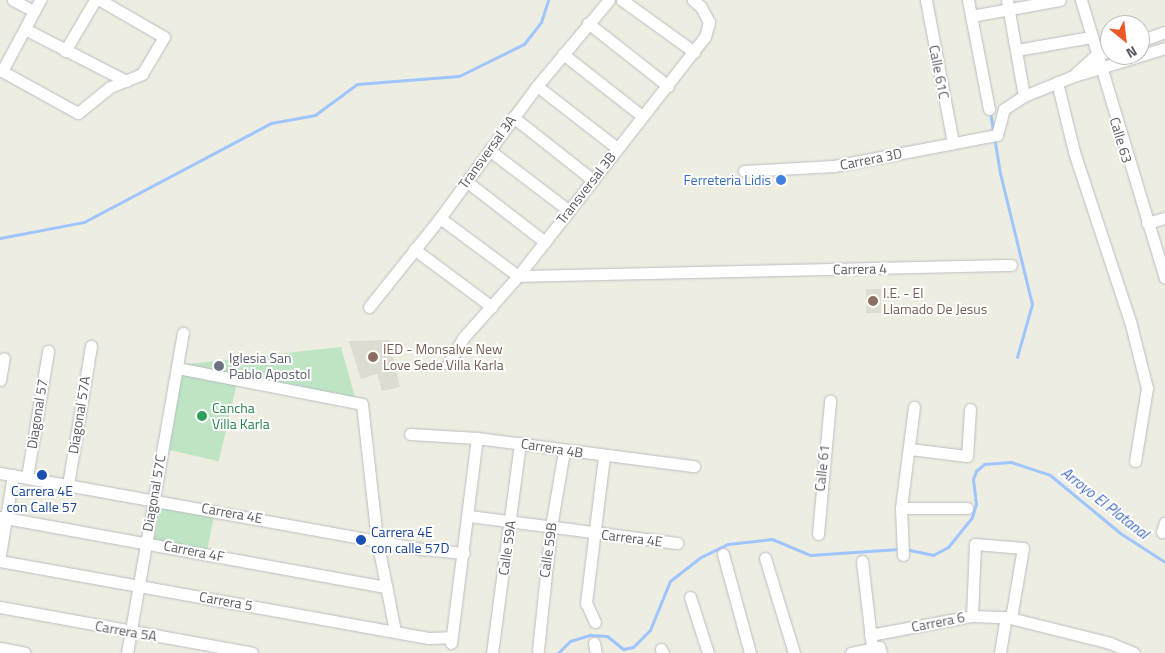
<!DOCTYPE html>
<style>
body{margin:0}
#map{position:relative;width:1165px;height:653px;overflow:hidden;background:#edede1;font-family:"Titillium Web",sans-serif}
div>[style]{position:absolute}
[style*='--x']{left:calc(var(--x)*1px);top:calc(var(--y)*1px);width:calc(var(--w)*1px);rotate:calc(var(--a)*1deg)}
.education>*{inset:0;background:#dddcd0;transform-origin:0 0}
.green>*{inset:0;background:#bde5c4;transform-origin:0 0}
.stream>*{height:3px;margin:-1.5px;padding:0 1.5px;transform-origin:1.5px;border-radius:1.5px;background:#9fc5ff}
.roads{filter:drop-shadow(0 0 1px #bcbdc3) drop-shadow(0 0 1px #bcbdc3)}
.street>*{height:11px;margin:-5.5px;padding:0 5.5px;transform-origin:5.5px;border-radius:5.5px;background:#fff}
.dots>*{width:14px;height:14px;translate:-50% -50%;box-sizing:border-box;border:2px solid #fff;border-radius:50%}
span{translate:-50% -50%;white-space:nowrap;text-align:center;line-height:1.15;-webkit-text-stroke:4px #fff;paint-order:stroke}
.street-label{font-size:14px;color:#5a5c63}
.shop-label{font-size:14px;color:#366cbe}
.right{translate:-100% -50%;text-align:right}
.education-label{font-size:14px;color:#785e54}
.left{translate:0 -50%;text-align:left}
.worship-label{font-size:14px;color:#5b616d}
.leisure-label{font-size:14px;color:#27864d}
.transit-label{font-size:14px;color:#164399}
.water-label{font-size:15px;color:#416ac4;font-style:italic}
.north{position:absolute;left:1100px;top:15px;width:50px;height:50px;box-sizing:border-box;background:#fff;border:1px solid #bdbec1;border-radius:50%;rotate:151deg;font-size:14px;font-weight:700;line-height:20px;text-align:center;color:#5a5c63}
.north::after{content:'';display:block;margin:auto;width:18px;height:22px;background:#eb5929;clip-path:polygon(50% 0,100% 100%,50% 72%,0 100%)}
</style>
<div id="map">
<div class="education">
<div style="left:866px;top:289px;width:15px;height:24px"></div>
<div style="clip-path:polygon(389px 340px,400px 387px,382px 391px,377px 374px,361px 379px,349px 341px)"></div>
</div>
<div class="green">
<div style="clip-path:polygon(341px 347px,356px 401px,190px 367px,187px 364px)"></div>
<div style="left:183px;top:372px;width:55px;height:79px;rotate:13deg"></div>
<div style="left:161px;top:505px;width:54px;height:37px;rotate:11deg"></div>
</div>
<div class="stream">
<div style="--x:990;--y:112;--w:62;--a:80.7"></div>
<div style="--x:1000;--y:173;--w:135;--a:76.3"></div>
<div style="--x:1032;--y:304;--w:55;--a:105.8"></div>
<div style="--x:0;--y:238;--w:86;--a:-10.8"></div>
<div style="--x:84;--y:222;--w:212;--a:-27.9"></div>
<div style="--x:271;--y:123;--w:45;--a:-10.3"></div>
<div style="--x:315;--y:115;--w:52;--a:-36.4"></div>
<div style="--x:357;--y:84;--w:102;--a:-4.5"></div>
<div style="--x:459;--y:76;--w:72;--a:-26.2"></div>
<div style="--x:524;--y:44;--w:28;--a:-52"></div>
<div style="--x:541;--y:22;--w:23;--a:-72"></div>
<div style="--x:905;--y:549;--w:29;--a:12"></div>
<div style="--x:933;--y:555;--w:17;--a:-28"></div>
<div style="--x:948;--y:547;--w:38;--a:-51"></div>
<div style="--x:972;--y:517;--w:14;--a:-73"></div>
<div style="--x:976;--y:504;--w:25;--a:-97"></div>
<div style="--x:973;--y:479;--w:9;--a:-69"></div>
<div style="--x:976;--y:471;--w:11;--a:-41"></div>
<div style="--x:984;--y:464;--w:27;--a:-4"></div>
<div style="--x:1011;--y:462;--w:41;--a:18.4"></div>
<div style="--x:1050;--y:475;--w:91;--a:39.6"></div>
<div style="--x:1120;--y:533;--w:54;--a:32.8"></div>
<div style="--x:558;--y:653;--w:17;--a:-45"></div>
<div style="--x:570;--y:641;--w:21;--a:-17"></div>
<div style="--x:590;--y:635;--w:17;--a:3"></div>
<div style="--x:607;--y:636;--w:21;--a:39"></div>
<div style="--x:623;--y:649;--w:10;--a:-11"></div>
<div style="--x:633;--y:647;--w:24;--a:-45"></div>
<div style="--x:650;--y:630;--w:53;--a:-67.8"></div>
<div style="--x:670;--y:581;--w:39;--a:-38"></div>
<div style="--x:701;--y:557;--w:30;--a:-26"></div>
<div style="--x:728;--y:544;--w:44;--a:-6.5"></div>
<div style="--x:772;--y:539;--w:41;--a:22.8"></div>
<div style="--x:810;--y:555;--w:89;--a:-3.9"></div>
</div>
<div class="roads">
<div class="street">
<div style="--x:13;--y:0;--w:24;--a:28"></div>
<div style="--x:622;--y:0;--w:89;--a:35.8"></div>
<div style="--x:926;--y:0;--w:146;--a:79.3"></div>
<div style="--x:968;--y:0;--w:111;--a:79.1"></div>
<div style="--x:1007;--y:0;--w:97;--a:80"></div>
<div style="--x:1081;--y:0;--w:290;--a:73.2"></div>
<div style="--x:971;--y:16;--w:90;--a:-10.2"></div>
<div style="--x:588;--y:23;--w:102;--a:38.2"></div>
<div style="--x:25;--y:29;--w:114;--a:27.2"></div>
<div style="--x:1140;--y:41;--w:27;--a:-20"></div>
<div style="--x:1017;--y:50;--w:75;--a:-10"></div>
<div style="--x:65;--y:51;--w:59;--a:-59.5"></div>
<div style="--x:563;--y:54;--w:100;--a:38.1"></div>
<div style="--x:0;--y:70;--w:89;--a:28.9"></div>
<div style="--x:78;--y:113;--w:41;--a:-39.1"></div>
<div style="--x:110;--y:87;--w:35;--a:-22"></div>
<div style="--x:142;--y:74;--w:43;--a:-59.3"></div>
<div style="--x:164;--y:37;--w:74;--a:-150"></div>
<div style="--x:2;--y:71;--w:81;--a:-61.8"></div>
<div style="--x:1075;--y:74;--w:28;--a:-42"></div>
<div style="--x:1096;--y:55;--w:15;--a:-16"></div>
<div style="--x:1057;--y:82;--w:72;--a:76.3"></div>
<div style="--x:1074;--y:152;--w:178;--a:71.7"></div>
<div style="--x:1130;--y:321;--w:69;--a:75.8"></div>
<div style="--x:1147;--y:388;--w:74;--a:99.3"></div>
<div style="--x:537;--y:86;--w:101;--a:37.8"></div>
<div style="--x:513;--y:117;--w:102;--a:38.2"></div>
<div style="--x:489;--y:150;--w:99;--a:37.2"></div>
<div style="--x:744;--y:171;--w:90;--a:-3.2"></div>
<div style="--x:834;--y:166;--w:166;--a:-10.8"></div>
<div style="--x:997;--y:135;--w:27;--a:-75"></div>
<div style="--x:1004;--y:109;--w:24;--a:-33"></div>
<div style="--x:1024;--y:96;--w:51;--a:-22"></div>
<div style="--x:1071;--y:77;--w:98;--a:-17.1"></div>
<div style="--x:466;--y:181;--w:100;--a:37.7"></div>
<div style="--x:440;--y:218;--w:97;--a:36.6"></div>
<div style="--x:518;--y:276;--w:493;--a:-1.3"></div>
<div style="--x:1147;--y:223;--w:19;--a:-16"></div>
<div style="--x:414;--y:249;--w:97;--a:36.6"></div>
<div style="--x:369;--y:307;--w:114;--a:-51.4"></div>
<div style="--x:440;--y:218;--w:164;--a:-53.7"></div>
<div style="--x:537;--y:86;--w:112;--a:-50.1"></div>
<div style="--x:448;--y:364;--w:30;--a:-60"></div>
<div style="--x:463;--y:338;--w:83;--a:-48.4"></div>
<div style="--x:518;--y:276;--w:303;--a:-52"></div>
<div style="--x:705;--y:37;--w:16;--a:-75"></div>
<div style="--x:709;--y:22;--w:17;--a:-118"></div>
<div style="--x:701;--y:7;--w:11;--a:-139"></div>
<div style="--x:177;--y:368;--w:188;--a:11"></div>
<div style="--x:362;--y:404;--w:137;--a:83.7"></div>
<div style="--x:377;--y:540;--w:93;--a:78.8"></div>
<div style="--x:0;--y:380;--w:22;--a:-80"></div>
<div style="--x:410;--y:434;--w:67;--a:3.4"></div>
<div style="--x:477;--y:438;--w:219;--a:7.4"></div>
<div style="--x:910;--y:449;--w:57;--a:7"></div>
<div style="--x:967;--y:456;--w:47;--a:-86.3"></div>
<div style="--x:0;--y:473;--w:428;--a:10.2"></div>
<div style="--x:421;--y:549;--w:43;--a:5.3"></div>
<div style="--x:27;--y:477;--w:128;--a:-80.5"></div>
<div style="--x:68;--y:485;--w:141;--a:-80.6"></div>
<div style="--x:901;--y:508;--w:66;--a:0"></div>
<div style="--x:469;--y:516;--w:210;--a:7.4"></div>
<div style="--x:0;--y:517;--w:393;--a:10.3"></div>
<div style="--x:1162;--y:532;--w:10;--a:-73"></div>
<div style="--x:818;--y:534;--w:134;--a:-84.8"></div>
<div style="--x:723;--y:554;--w:103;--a:74.7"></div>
<div style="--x:0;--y:555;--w:81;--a:-80.8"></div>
<div style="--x:903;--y:555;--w:47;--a:-92.4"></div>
<div style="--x:901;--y:508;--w:102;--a:-82.7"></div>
<div style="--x:765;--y:558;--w:99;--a:73"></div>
<div style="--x:0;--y:561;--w:435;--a:10.2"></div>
<div style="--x:428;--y:638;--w:23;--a:-2"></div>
<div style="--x:862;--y:561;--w:88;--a:83.4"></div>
<div style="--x:690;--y:597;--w:59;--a:72.2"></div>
<div style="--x:0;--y:607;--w:256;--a:10.3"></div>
<div style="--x:972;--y:616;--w:72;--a:-87.6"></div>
<div style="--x:975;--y:544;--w:48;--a:4.8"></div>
<div style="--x:1023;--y:548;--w:71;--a:99.7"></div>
<div style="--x:595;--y:622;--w:21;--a:-115"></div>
<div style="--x:586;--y:603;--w:148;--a:-83"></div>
<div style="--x:870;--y:635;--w:104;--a:-10.6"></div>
<div style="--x:972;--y:616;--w:34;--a:2"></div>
<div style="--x:1006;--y:617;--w:107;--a:14"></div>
<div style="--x:1110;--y:643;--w:26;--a:23"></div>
<div style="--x:451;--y:643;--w:207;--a:-82.8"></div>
<div style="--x:594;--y:643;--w:10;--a:79"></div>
<div style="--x:0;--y:648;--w:25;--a:11"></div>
<div style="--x:661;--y:649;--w:4;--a:63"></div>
<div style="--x:538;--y:650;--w:124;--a:-84"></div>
<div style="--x:551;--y:527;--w:77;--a:-80.3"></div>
<div style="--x:127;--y:653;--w:325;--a:-80.1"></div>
<div style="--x:492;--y:653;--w:212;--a:-82.4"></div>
<div style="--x:851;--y:653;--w:29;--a:-12"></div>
<div style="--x:879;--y:647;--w:6;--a:72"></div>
<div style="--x:1000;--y:653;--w:36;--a:-81"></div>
</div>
</div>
<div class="dots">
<div style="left:781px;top:180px;background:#3f7fe0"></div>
<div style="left:873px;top:301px;background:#8d6e63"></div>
<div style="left:373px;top:357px;background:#8d6e63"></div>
<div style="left:219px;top:366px;background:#6b7280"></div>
<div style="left:202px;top:416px;background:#2e9e5b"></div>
<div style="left:42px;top:475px;background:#1a4fb4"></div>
<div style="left:361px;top:540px;background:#1a4fb4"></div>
</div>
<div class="street-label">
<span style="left:939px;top:72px;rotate:79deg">Calle 61C</span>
<span style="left:1121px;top:140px;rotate:73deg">Calle 63</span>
<span style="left:487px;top:152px;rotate:-54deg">Transversal 3A</span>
<span style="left:871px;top:159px;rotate:-11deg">Carrera 3D</span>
<span style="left:586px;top:188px;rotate:-52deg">Transversal 3B</span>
<span style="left:860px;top:269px;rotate:-1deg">Carrera 4</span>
<span style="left:37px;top:414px;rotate:-81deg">Diagonal 57</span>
<span style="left:79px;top:415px;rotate:-81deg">Diagonal 57A</span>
<span style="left:552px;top:448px;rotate:9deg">Carrera 4B</span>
<span style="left:822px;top:468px;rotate:-84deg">Calle 61</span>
<span style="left:154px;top:493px;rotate:-80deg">Diagonal 57C</span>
<span style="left:232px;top:513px;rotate:10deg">Carrera 4E</span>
<span style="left:632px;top:538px;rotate:7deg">Carrera 4E</span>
<span style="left:507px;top:548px;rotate:-82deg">Calle 59A</span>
<span style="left:548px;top:550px;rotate:-82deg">Calle 59B</span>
<span style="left:194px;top:551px;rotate:11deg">Carrera 4F</span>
<span style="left:226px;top:601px;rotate:10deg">Carrera 5</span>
<span style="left:938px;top:622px;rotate:-11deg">Carrera 6</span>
<span style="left:126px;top:631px;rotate:10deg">Carrera 5A</span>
</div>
<div class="shop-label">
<span class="right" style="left:771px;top:180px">Ferreteria Lidis</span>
</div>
<div class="education-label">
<span class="left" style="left:883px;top:301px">I.E. - El<br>Llamado De Jesus</span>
<span class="left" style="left:383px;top:357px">IED - Monsalve New<br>Love Sede Villa Karla</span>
</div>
<div class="worship-label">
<span class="left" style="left:229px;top:366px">Iglesia San<br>Pablo Apostol</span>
</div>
<div class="leisure-label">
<span class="left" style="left:212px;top:416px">Cancha<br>Villa Karla</span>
</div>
<div class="transit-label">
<span style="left:42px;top:499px">Carrera 4E<br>con Calle 57</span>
<span class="left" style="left:371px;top:540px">Carrera 4E<br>con calle 57D</span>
</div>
<div class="water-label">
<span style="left:1105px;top:503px;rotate:38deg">Arroyo El Platanal</span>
</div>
<div class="north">N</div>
</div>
